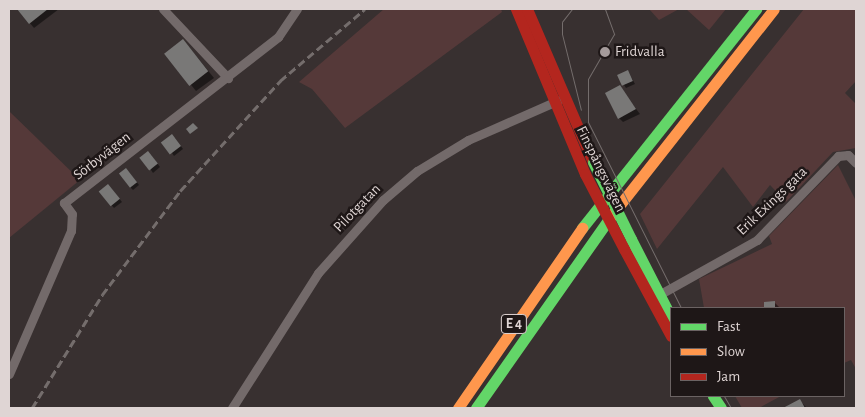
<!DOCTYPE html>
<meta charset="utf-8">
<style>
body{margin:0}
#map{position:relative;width:865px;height:417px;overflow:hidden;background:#383030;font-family:"Alegreya Sans",sans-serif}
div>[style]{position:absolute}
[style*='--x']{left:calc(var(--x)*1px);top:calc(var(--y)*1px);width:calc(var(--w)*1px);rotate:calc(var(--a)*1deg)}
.green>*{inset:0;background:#553939}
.shadow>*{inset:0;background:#0007}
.building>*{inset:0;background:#797877;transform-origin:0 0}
.street>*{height:9px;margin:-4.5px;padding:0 4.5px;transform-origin:4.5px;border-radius:4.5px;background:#736a6a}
.fast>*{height:11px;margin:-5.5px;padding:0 5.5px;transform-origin:5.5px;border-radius:5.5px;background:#63d668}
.slow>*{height:11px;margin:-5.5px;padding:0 5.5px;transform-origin:5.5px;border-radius:5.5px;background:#ff974d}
.jam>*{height:11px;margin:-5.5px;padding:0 5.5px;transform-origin:5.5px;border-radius:5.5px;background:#b3261e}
.tram>*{height:1px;margin:-0.5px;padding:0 0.5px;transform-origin:0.5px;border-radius:0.5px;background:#746d6c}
.rail>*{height:2.5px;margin-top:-1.25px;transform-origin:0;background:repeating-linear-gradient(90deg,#746d6c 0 8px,transparent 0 12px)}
.fast-bridge>*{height:11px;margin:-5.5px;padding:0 5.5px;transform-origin:5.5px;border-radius:5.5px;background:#63d668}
.jam-bridge>*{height:11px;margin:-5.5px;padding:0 5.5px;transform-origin:5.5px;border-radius:5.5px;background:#b3261e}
.dots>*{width:14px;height:14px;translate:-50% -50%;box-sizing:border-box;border:2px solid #1e1717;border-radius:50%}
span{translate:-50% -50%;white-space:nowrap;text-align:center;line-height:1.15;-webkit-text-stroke:5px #1e1717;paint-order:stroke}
.shield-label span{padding:1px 4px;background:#1e1717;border:1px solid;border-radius:4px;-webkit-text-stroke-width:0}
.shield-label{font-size:14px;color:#dfd5d4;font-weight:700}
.poi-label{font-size:15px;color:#dfd5d4}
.left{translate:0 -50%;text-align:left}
.street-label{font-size:15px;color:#dfd5d4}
.frame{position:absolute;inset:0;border:10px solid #dfd5d4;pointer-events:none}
.legend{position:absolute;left:670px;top:307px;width:175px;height:90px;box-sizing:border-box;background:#1e1717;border:1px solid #6b6363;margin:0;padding:6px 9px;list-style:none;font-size:15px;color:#dfd5d4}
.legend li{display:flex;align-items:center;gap:10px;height:25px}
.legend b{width:25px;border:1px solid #6b6363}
</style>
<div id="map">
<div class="green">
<div style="clip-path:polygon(384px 9px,501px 9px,502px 12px,345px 128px,312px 89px,299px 82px)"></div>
<div style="clip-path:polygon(649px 9px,679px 9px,659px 20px)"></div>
<div style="clip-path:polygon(686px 9px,726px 9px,709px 30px)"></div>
<div style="clip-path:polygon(804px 9px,856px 9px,856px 81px,845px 93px,856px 104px,856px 148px,833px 152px,786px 202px,770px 185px,753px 207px,723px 167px,657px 249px,640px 214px)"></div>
<div style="clip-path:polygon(9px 111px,80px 180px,9px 238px)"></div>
<div style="clip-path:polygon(838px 165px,856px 201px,856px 369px,851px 360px,844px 363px,844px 308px,704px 308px,699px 279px,772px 244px,769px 236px)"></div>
<div style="clip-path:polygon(735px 396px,781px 396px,759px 408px,742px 408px)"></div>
</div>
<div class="shadow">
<div style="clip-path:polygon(18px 9px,59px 9px,34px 28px)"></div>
<div style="clip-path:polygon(189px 47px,214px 78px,196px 91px,166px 54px)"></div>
<div style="clip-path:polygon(628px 71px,635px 84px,626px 88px,624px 85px)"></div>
<div style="clip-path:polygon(633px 105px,640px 114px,623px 122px,619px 118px)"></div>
<div style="clip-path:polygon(175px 138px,183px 149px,174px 156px,172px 153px)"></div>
<div style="clip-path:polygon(151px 155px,160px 167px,153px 173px,151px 170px)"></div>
<div style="clip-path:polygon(129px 172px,139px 185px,133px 190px,130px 187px)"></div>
<div style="clip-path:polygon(111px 188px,122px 202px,114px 208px,100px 192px)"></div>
<div style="clip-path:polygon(774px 302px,780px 308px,765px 308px,765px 303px)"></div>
<div style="clip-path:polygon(800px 401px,806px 407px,815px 408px,789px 408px)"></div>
</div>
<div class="building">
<div style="clip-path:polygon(17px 9px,48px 9px,29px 24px)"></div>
<div style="left:183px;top:39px;width:41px;height:24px;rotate:52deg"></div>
<div style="left:628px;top:70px;width:12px;height:12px;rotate:66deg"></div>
<div style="clip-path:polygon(620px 85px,636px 109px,618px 119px,605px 93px)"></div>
<div style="clip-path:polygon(193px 123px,198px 128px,190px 134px,186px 129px)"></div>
<div style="left:172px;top:134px;width:15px;height:14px;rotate:53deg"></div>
<div style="left:148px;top:151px;width:16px;height:11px;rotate:52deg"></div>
<div style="left:126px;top:168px;width:18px;height:9px;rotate:52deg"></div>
<div style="left:108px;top:184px;width:19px;height:12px;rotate:51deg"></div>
<div style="clip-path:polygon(775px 301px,775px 308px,764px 308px,764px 302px)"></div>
<div style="clip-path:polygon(800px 399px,805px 408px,783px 408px)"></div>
</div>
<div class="street">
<div style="--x:163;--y:9;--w:95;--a:46.7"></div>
<div style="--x:655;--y:297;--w:117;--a:-29.2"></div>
<div style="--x:757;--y:240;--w:117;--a:-46"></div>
<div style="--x:838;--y:156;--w:10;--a:-6"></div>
<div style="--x:848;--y:155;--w:11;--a:45"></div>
<div style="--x:9;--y:374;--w:156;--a:-66.6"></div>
<div style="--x:71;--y:231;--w:17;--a:-87"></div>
<div style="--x:72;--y:214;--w:14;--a:-126"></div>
<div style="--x:64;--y:203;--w:271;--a:-37.8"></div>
<div style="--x:278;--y:37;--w:34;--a:-56"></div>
<div style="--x:232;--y:408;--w:160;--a:-57.5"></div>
<div style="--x:318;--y:273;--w:98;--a:-48.3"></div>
<div style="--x:383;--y:200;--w:45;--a:-40.5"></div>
<div style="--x:417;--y:171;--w:60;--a:-31.3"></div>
<div style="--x:468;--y:140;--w:99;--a:-23.7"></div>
</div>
<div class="fast">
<div style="--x:582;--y:228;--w:280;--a:-51.5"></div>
<div style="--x:631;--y:239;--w:88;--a:62.9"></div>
<div style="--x:713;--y:396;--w:14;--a:56"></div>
<div style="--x:476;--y:408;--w:235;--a:-54.9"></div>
</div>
<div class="slow">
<div style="--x:611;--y:216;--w:263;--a:-51.8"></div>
<div style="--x:458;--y:408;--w:219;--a:-55.4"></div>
</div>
<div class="jam">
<div style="--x:516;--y:9;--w:179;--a:67.3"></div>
<div style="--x:527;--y:9;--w:167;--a:66.7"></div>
<div style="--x:624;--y:249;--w:99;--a:61.6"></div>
</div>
<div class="tram">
<div style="--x:572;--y:9;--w:16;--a:128"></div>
<div style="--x:562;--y:22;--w:12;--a:90"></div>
<div style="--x:562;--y:34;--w:78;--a:76"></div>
<div style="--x:605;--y:9;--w:27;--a:70"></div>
<div style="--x:614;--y:34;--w:52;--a:120"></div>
<div style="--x:588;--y:79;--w:43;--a:90"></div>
<div style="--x:588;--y:122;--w:208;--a:63.4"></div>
<div style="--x:724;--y:396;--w:14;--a:60"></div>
</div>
<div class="rail">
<div style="--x:32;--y:408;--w:133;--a:-58.2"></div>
<div style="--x:102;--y:295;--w:130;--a:-53.1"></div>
<div style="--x:180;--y:191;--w:149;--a:-47.7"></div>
<div style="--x:280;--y:81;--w:111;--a:-40.3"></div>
</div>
<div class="fast-bridge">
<div style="--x:593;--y:162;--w:86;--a:63.7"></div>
</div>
<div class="jam-bridge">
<div style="--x:585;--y:174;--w:85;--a:62.5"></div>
</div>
<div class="dots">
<div style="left:605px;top:52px;background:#a59b9b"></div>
</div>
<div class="shield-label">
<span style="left:514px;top:324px">E 4</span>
</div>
<div class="poi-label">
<span class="left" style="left:615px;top:52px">Fridvalla</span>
</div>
<div class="street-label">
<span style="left:102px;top:156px;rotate:-38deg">Sörbyvägen</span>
<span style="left:601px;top:169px;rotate:64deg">Finspångsvägen</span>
<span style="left:772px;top:201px;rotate:-44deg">Erik Exings gata</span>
<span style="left:357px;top:208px;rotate:-46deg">Pilotgatan</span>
</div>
<div class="frame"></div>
<ul class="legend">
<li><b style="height:6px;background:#63d668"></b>Fast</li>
<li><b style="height:6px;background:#ff974d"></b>Slow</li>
<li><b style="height:6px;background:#b3261e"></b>Jam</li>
</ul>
</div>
